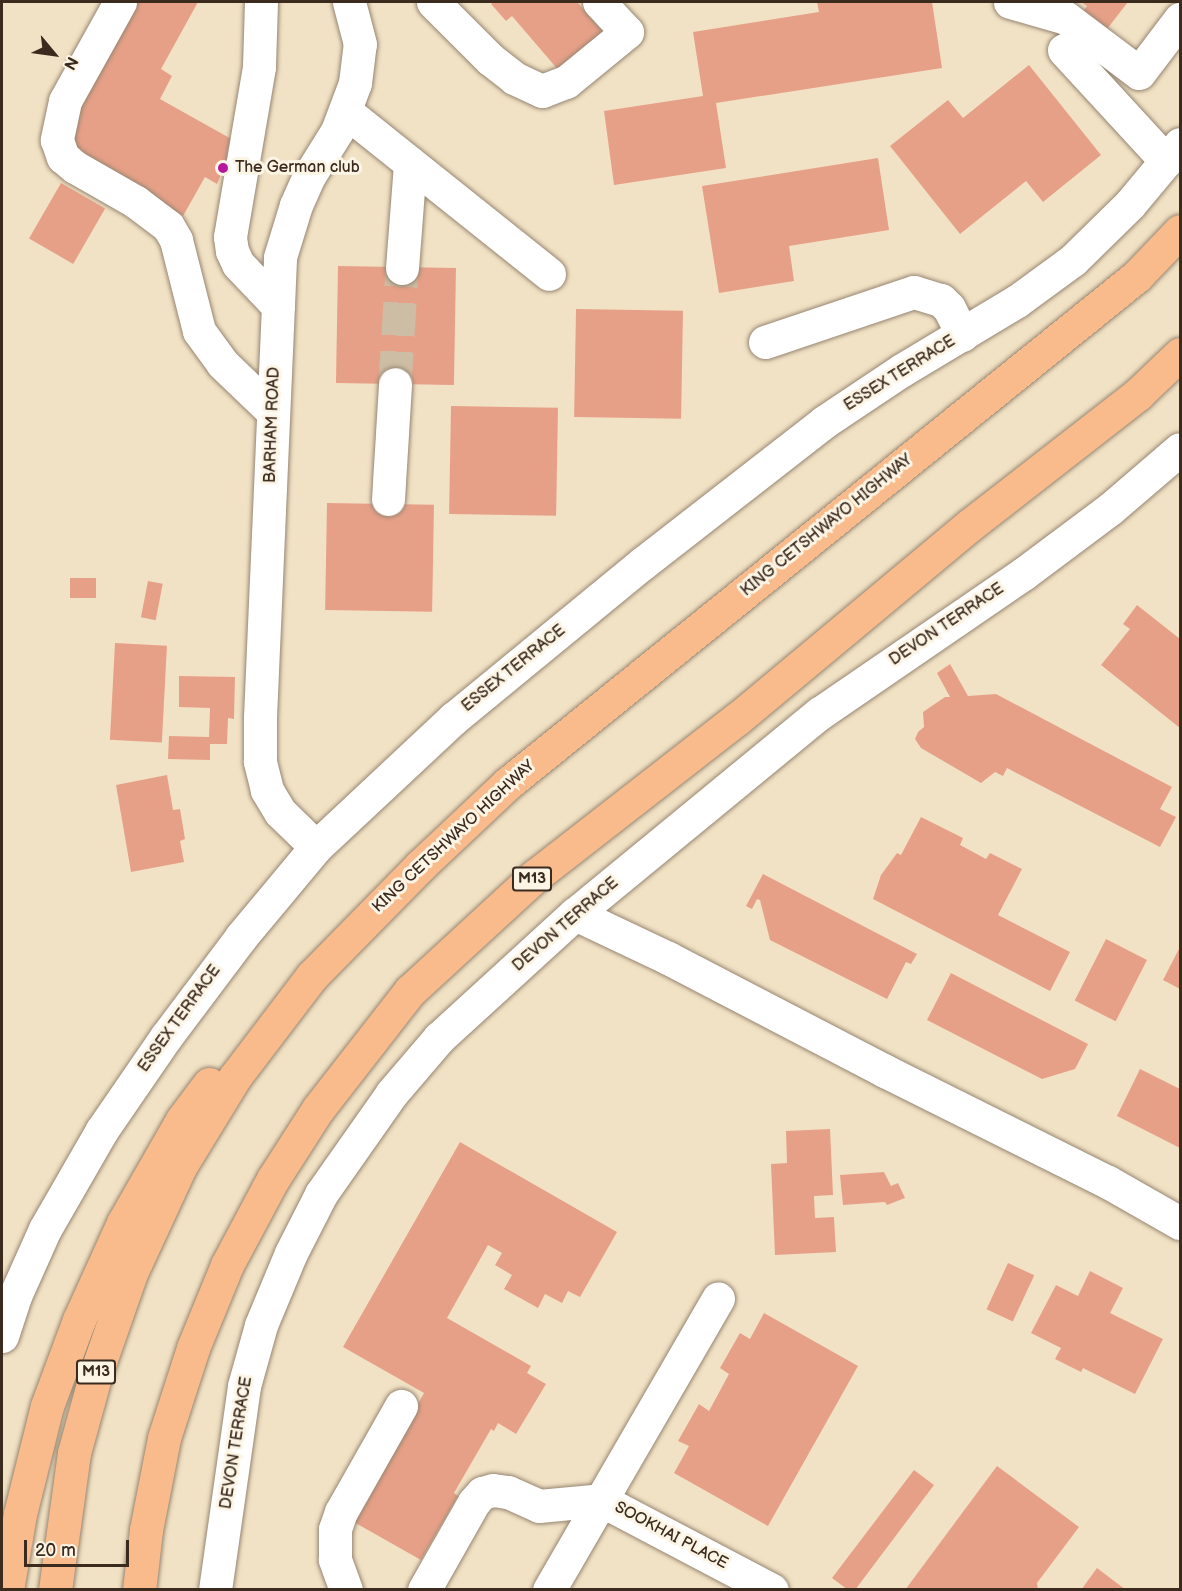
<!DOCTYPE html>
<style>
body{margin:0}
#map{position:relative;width:1182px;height:1591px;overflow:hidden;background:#f2e2c5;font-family:"Balsamiq Sans",sans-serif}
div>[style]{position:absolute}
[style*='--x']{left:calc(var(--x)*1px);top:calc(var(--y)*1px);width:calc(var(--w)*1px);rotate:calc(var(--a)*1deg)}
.building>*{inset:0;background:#e7a088;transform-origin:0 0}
.minor-tunnel>*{height:33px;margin-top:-16.5px;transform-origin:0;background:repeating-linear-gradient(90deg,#cdbda4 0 33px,transparent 0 49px)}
.roads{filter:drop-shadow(0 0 2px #968672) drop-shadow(0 0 2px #968672)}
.minor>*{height:33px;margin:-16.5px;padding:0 16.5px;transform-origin:16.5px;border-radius:16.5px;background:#fff}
.highway>*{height:33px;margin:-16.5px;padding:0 16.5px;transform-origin:16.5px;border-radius:16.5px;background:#fabb8c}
.dots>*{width:16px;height:16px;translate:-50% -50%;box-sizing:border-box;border:3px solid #fcf5e5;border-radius:50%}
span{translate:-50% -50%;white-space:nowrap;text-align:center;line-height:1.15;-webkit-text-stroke:6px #fcf5e5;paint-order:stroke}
.shield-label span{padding:2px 4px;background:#fcf5e5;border:2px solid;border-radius:4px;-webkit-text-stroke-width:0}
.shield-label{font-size:15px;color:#3b2a1e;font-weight:700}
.poi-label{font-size:16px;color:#3b2a1e}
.left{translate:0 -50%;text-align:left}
.street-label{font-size:16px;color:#3b2a1e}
.frame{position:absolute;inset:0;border:3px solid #3b2a1e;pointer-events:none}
.north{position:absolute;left:24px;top:24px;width:60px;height:60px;-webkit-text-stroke:4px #fcf5e5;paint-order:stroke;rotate:119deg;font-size:16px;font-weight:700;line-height:24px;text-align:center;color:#3b2a1e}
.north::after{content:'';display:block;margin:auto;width:21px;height:27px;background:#3b2a1e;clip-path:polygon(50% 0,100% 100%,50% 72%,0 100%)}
.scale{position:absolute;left:24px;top:1540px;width:105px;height:27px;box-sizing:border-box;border:3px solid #3b2a1e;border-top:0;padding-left:8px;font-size:18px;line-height:21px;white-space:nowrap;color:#3b2a1e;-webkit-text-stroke:4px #fcf5e5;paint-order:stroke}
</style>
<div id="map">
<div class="building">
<div style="clip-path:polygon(132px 2px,198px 2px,161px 69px,172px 76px,160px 99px,235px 141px,217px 184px,205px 177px,183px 216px,83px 160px,65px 135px)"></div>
<div style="clip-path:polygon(494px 2px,577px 2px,605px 34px,560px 72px,512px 16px,506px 21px,491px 4px)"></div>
<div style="clip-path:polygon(817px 2px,932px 2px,942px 68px,716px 103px,726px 168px,614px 185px,604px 111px,703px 96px,693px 32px,819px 12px)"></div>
<div style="clip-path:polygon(1081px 2px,1128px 2px,1107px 29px,1083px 11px,1087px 6px)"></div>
<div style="clip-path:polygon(1029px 65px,1101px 155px,1043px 202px,1026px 181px,960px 234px,890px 146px,948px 100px,963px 118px)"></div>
<div style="clip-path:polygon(878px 158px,889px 230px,789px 246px,794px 281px,719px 293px,702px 186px)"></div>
<div style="left:61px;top:183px;width:51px;height:64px;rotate:30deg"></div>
<div style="left:338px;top:266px;width:118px;height:117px;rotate:1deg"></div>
<div style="left:576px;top:309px;width:107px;height:108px;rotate:1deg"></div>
<div style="left:451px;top:406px;width:107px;height:108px;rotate:1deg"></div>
<div style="left:327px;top:503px;width:107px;height:107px;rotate:1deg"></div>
<div style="left:96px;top:578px;width:20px;height:26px;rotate:90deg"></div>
<div style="left:148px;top:581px;width:15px;height:37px;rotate:11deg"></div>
<div style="clip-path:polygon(1137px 605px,1180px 639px,1180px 728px,1101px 665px,1130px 629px,1123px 624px)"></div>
<div style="left:115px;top:643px;width:52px;height:97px;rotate:3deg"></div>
<div style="clip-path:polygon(950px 664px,968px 696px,996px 694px,1172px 787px,1160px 809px,1176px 817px,1160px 847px,1007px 768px,1003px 776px,995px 772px,981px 783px,921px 748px,915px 739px,918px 732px,924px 727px,923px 712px,945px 697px,950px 697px,937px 673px)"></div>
<div style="clip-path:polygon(179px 676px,235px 677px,234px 719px,228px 718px,227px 744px,210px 744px,210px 760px,168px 759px,169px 736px,209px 737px,210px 708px,179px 707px)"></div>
<div style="clip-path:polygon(167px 775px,173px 810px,180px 809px,185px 839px,180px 841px,184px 862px,131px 872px,116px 785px)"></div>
<div style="clip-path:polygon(921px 817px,963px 838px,960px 845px,986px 859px,990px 853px,1022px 869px,998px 915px,1070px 952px,1050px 991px,873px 899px,881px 875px,897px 853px,901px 855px)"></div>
<div style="clip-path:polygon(763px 874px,917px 954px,911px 964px,906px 962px,887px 999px,770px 940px,760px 900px,757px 899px,752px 909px,746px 906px)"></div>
<div style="left:1106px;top:939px;width:46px;height:69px;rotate:27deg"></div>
<div style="clip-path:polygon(1180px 947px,1180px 989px,1163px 980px)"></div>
<div style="clip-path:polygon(951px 973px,1088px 1044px,1075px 1069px,1042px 1079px,927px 1020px)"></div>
<div style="clip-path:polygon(1140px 1069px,1180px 1089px,1180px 1148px,1117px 1116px)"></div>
<div style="clip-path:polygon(830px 1129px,833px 1195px,814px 1196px,815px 1218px,834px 1217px,836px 1252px,775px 1255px,771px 1164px,787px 1163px,786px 1131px)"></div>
<div style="clip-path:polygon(460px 1142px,617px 1232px,580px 1297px,568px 1291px,562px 1303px,545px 1294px,538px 1308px,504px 1289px,512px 1275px,495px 1265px,502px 1253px,488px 1245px,447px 1318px,531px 1366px,527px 1373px,546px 1384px,516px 1434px,498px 1423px,494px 1431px,491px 1429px,454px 1493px,458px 1496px,421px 1560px,352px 1521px,424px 1393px,343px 1347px)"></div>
<div style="clip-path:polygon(884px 1172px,891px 1186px,898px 1183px,905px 1198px,887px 1205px,885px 1202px,843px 1205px,840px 1175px)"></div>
<div style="left:1008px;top:1263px;width:29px;height:51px;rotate:25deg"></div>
<div style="clip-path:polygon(1090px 1271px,1123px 1288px,1110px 1313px,1163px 1339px,1135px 1394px,1083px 1368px,1081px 1372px,1055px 1359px,1061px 1348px,1031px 1333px,1056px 1285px,1078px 1296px)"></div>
<div style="clip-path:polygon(764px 1313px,858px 1366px,768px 1526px,674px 1473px,689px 1446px,678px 1441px,699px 1404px,709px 1411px,729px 1374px,720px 1368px,740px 1333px,750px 1339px)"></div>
<div style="clip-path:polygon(997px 1466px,1079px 1527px,1037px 1583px,1038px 1590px,905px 1590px)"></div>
<div style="clip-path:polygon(914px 1470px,934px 1485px,855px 1590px,848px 1590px,832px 1578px)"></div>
<div style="clip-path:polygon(1097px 1568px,1126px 1590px,1081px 1590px)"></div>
</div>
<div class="minor-tunnel">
<div style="--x:395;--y:384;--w:116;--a:-86.5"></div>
</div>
<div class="roads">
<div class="minor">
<div style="--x:120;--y:2;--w:113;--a:119.1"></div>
<div style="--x:65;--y:101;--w:40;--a:102"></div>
<div style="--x:57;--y:140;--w:18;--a:71"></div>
<div style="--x:63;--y:157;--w:16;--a:40"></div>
<div style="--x:75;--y:167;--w:70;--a:29.8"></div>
<div style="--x:136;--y:202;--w:40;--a:37"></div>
<div style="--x:168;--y:226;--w:16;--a:60"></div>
<div style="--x:176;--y:240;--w:94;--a:75.8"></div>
<div style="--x:199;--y:331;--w:39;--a:54"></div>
<div style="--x:222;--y:363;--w:71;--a:43.9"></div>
<div style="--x:261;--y:2;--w:65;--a:91.8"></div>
<div style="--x:259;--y:67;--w:172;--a:99.7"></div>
<div style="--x:230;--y:237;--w:14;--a:82"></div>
<div style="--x:232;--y:251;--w:14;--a:65"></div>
<div style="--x:238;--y:264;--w:58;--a:46.4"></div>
<div style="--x:433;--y:2;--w:81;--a:45"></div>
<div style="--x:490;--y:59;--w:31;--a:38"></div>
<div style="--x:514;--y:78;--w:31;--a:25"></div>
<div style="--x:542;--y:91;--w:26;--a:-21"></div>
<div style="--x:566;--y:82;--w:79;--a:-39.3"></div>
<div style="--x:627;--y:32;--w:41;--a:-133"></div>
<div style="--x:1010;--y:2;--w:58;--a:15.9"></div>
<div style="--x:1066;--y:18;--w:91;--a:37"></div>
<div style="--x:1139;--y:73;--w:68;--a:-52.8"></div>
<div style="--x:1064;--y:50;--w:151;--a:47.4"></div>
<div style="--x:345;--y:111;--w:261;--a:38.6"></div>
<div style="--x:402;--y:268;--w:105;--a:-85.6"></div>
<div style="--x:765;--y:342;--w:157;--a:-18.6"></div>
<div style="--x:914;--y:292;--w:28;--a:17"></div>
<div style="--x:941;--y:300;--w:11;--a:45"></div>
<div style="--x:949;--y:308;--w:30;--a:63"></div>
<div style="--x:388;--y:499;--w:115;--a:-86.5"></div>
<div style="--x:316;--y:847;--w:50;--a:-135.8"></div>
<div style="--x:280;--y:812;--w:26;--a:-121"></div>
<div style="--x:267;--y:790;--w:30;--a:-104"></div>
<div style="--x:260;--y:761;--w:44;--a:-90"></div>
<div style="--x:260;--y:717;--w:460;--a:-87.5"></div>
<div style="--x:280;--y:257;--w:54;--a:-72.9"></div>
<div style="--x:296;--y:205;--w:32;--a:-66"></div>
<div style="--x:309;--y:176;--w:53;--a:-58.1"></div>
<div style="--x:337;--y:131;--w:51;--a:-69.4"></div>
<div style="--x:355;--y:83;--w:39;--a:-83"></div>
<div style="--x:360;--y:44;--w:43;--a:-104.7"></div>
<div style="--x:575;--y:914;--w:103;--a:25.3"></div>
<div style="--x:668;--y:958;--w:245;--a:27.5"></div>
<div style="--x:885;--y:1071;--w:249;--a:26.5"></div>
<div style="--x:1108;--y:1182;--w:83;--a:29.7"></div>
<div style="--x:2;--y:1336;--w:42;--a:-72"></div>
<div style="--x:15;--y:1296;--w:73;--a:-65.9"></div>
<div style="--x:45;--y:1229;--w:114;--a:-60.1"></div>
<div style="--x:102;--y:1130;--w:113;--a:-55.5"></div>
<div style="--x:166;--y:1037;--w:125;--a:-53.1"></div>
<div style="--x:241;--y:937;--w:117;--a:-50.2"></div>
<div style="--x:316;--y:847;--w:189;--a:-43.1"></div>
<div style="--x:454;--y:718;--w:244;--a:-39.4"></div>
<div style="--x:643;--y:563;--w:229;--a:-37.9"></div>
<div style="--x:824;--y:422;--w:94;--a:-33.7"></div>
<div style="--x:902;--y:370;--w:134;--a:-31"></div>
<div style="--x:1017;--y:301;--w:69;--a:-36.2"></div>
<div style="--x:1073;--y:260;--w:80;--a:-44.5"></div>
<div style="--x:1130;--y:204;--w:78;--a:-50.2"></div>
<div style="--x:601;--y:1500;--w:193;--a:27.8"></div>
<div style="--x:215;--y:1590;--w:206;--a:-81.9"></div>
<div style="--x:244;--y:1386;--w:63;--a:-74.4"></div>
<div style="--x:261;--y:1325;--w:78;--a:-67.4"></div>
<div style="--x:291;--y:1253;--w:66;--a:-63"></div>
<div style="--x:321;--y:1194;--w:123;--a:-54.9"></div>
<div style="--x:392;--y:1093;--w:72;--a:-49.5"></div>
<div style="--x:439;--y:1038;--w:184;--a:-42.4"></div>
<div style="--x:575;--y:914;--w:317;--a:-39.4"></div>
<div style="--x:820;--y:713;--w:246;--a:-34.4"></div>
<div style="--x:1023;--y:574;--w:109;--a:-36.8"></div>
<div style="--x:1110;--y:509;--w:92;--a:-40.6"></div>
<div style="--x:346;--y:1590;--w:33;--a:-110"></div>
<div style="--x:335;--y:1559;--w:30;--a:-90"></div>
<div style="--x:335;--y:1529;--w:18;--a:-71"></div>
<div style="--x:341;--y:1512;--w:122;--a:-60.5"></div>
<div style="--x:424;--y:1590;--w:101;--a:-60.4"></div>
<div style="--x:474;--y:1502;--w:12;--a:-48"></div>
<div style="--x:482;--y:1493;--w:11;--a:-15"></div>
<div style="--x:493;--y:1490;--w:15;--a:8"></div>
<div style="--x:508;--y:1492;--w:34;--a:24"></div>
<div style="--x:539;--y:1506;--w:62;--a:-5.5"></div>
<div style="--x:549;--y:1590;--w:337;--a:-59.9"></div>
</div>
<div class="highway">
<div style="--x:7;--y:1590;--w:77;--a:-80.3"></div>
<div style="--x:20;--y:1514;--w:111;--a:-76"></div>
<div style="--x:47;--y:1406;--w:92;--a:-69.6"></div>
<div style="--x:79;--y:1320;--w:107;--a:-65.6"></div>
<div style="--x:123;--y:1223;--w:119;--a:-60.2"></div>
<div style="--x:182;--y:1120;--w:45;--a:-53.1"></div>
<div style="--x:55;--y:1590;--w:138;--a:-82.1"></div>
<div style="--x:74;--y:1453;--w:83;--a:-74.6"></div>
<div style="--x:96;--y:1373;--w:106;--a:-70.7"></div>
<div style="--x:131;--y:1273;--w:117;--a:-65.2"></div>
<div style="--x:180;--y:1167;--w:105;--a:-58.6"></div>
<div style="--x:235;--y:1077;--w:127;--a:-52.7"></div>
<div style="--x:312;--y:976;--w:154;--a:-45.5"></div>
<div style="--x:420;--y:866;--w:120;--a:-43.3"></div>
<div style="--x:507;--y:784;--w:809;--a:-38.88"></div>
<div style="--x:1137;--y:276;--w:62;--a:-46.3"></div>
<div style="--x:139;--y:1590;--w:60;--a:-83.3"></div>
<div style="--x:146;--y:1530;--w:94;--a:-78.9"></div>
<div style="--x:164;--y:1438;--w:95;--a:-72.1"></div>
<div style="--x:193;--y:1348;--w:90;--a:-67.7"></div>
<div style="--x:227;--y:1265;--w:98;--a:-61.9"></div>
<div style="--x:273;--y:1179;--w:83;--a:-57.3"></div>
<div style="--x:318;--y:1109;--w:150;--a:-52.1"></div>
<div style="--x:410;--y:991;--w:170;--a:-42.6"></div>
<div style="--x:535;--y:876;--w:256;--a:-37.9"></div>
<div style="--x:737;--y:719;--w:303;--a:-39.8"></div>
<div style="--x:970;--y:525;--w:213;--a:-37.9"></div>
<div style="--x:1138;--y:394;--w:58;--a:-43.6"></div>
</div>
</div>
<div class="dots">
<div style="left:223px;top:168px;background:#b5179e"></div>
</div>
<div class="shield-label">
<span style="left:532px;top:879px">M13</span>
<span style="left:96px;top:1372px">M13</span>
</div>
<div class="poi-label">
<span class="left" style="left:235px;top:168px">The German club</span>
</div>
<div class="street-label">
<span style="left:900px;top:374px;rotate:-32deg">ESSEX TERRACE</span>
<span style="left:273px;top:425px;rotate:-88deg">BARHAM ROAD</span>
<span style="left:827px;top:526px;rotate:-39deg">KING CETSHWAYO HIGHWAY</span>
<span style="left:947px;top:625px;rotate:-34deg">DEVON TERRACE</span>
<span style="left:514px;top:669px;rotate:-39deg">ESSEX TERRACE</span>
<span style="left:454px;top:837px;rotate:-43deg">KING CETSHWAYO HIGHWAY</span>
<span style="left:566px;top:925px;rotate:-41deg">DEVON TERRACE</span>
<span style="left:180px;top:1019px;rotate:-54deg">ESSEX TERRACE</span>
<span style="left:237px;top:1443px;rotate:-81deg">DEVON TERRACE</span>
<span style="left:671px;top:1536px;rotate:28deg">SOOKHAI PLACE</span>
</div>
<div class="frame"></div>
<div class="north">N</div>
<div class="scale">20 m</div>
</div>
